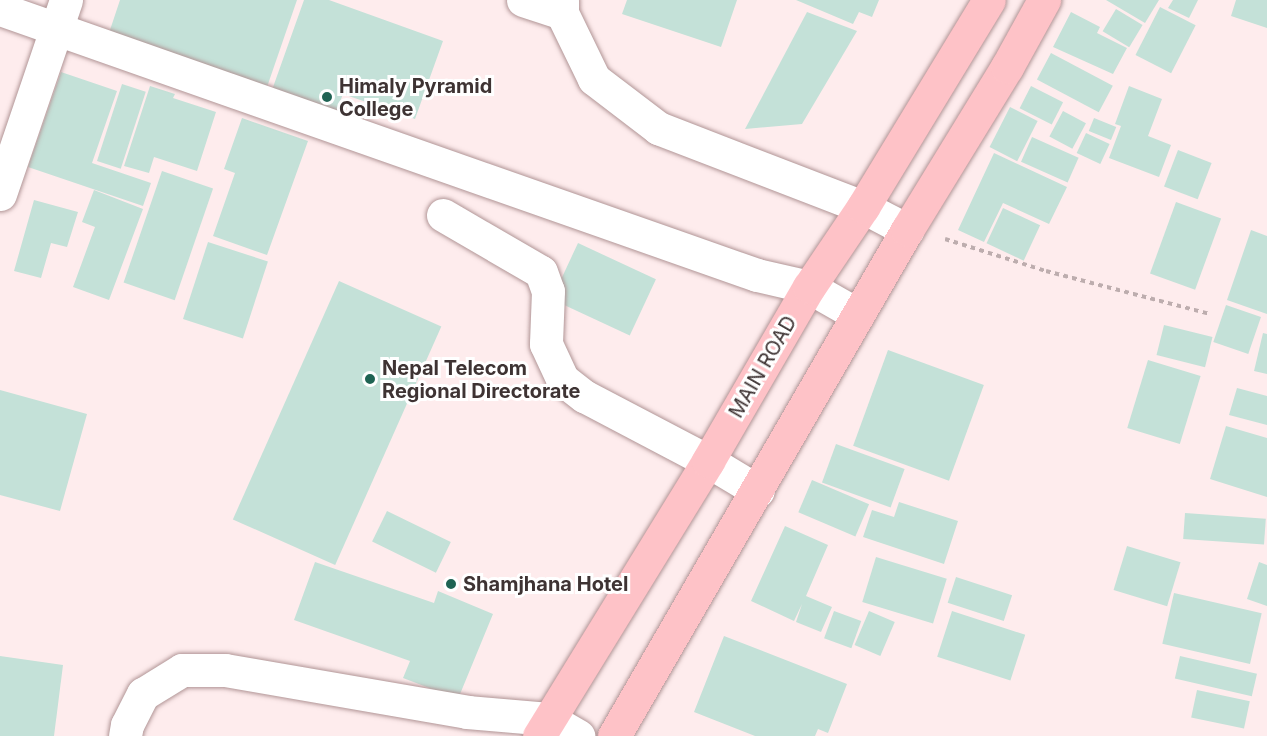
<!DOCTYPE html>
<style>
body{margin:0}
#map{position:relative;width:1267px;height:736px;overflow:hidden;background:#feeced;font-family:Inter,sans-serif}
div>[style]{position:absolute}
[style*='--x']{left:calc(var(--x)*1px);top:calc(var(--y)*1px);width:calc(var(--w)*1px);rotate:calc(var(--a)*1deg)}
.building>*{inset:0;background:#c4e1d8;transform-origin:0 0}
.path>*{height:4px;margin-top:-2px;transform-origin:0;background:repeating-linear-gradient(90deg,#bdadae 0 4.5px,transparent 0 9px)}
.roads{filter:drop-shadow(0 0 2px #b19596) drop-shadow(0 0 2px #b19596)}
.minor>*{height:33px;margin:-16.5px;padding:0 16.5px;transform-origin:16.5px;border-radius:16.5px;background:#fff}
.major>*{height:33px;margin:-16.5px;padding:0 16.5px;transform-origin:16.5px;border-radius:16.5px;background:#fec2c7}
.dots>*{width:16px;height:16px;translate:-50% -50%;box-sizing:border-box;border:3px solid #fff;border-radius:50%}
span{translate:-50% -50%;white-space:nowrap;text-align:center;line-height:1.15;-webkit-text-stroke:6px #fff;paint-order:stroke}
.poi-label{font-size:20px;color:#3e3333;font-weight:700}
.left{translate:0 -50%;text-align:left}
.street-label{font-size:20px;color:#3e3333}
</style>
<div id="map">
<div class="building">
<div style="clip-path:polygon(120px 0,297px 0,267px 87px,109px 33px)"></div>
<div style="clip-path:polygon(304px 0,329px 0,443px 41px,415px 119px,343px 94px,336px 112px,272px 90px)"></div>
<div style="clip-path:polygon(627px 0,737px 0,721px 47px,622px 14px)"></div>
<div style="clip-path:polygon(796px 0,879px 0,872px 17px,859px 12px,853px 24px)"></div>
<div style="clip-path:polygon(1106px 0,1159px 0,1145px 23px)"></div>
<div style="clip-path:polygon(1173px 0,1198px 0,1189px 18px,1168px 8px)"></div>
<div style="clip-path:polygon(1236px 0,1267px 0,1267px 28px,1231px 16px)"></div>
<div style="left:1160px;top:7px;width:40px;height:54px;rotate:27deg"></div>
<div style="left:1116px;top:9px;width:31px;height:26px;rotate:31deg"></div>
<div style="clip-path:polygon(807px 12px,857px 31px,802px 124px,745px 129px)"></div>
<div style="clip-path:polygon(1071px 12px,1100px 27px,1097px 33px,1127px 48px,1113px 74px,1053px 47px)"></div>
<div style="left:1051px;top:53px;width:70px;height:30px;rotate:28deg"></div>
<div style="clip-path:polygon(61px 72px,117px 91px,92px 163px,151px 183px,143px 206px,28px 167px)"></div>
<div style="left:122px;top:84px;width:25px;height:81px;rotate:18deg"></div>
<div style="clip-path:polygon(150px 86px,175px 94px,173px 98px,216px 112px,197px 171px,154px 157px,149px 173px,124px 166px)"></div>
<div style="left:1031px;top:86px;width:36px;height:25px;rotate:27deg"></div>
<div style="clip-path:polygon(1129px 86px,1162px 99px,1148px 136px,1171px 145px,1159px 177px,1109px 158px,1121px 126px,1115px 124px)"></div>
<div style="left:1010px;top:107px;width:31px;height:45px;rotate:27deg"></div>
<div style="left:1063px;top:111px;width:26px;height:29px;rotate:28deg"></div>
<div style="clip-path:polygon(242px 118px,308px 141px,267px 255px,213px 236px,235px 173px,224px 169px)"></div>
<div style="left:1094px;top:118px;width:24px;height:14px;rotate:22deg"></div>
<div style="left:1086px;top:133px;width:26px;height:22px;rotate:25deg"></div>
<div style="left:1032px;top:137px;width:51px;height:27px;rotate:24deg"></div>
<div style="left:1178px;top:150px;width:36px;height:39px;rotate:21deg"></div>
<div style="clip-path:polygon(994px 153px,1067px 187px,1049px 224px,1003px 203px,984px 242px,958px 230px)"></div>
<div style="left:162px;top:171px;width:54px;height:118px;rotate:19deg"></div>
<div style="clip-path:polygon(94px 190px,143px 209px,109px 300px,73px 287px,95px 227px,82px 222px)"></div>
<div style="clip-path:polygon(34px 200px,78px 212px,67px 247px,51px 243px,41px 278px,14px 271px)"></div>
<div style="left:1176px;top:202px;width:48px;height:76px;rotate:20deg"></div>
<div style="left:1003px;top:208px;width:41px;height:39px;rotate:25deg"></div>
<div style="clip-path:polygon(1251px 230px,1267px 236px,1267px 314px,1227px 300px)"></div>
<div style="left:208px;top:242px;width:63px;height:81px;rotate:18deg"></div>
<div style="left:578px;top:243px;width:86px;height:62px;rotate:25deg"></div>
<div style="left:339px;top:281px;width:112px;height:261px;rotate:24deg"></div>
<div style="left:1226px;top:305px;width:37px;height:39px;rotate:19deg"></div>
<div style="left:1164px;top:325px;width:50px;height:31px;rotate:14deg"></div>
<div style="clip-path:polygon(1263px 333px,1267px 334px,1267px 374px,1254px 371px)"></div>
<div style="left:888px;top:350px;width:102px;height:102px;rotate:20deg"></div>
<div style="left:1148px;top:360px;width:55px;height:71px;rotate:17deg"></div>
<div style="clip-path:polygon(1237px 388px,1267px 396px,1267px 425px,1229px 415px)"></div>
<div style="clip-path:polygon(0 390px,87px 414px,60px 511px,0 495px)"></div>
<div style="clip-path:polygon(1226px 426px,1267px 438px,1267px 497px,1210px 479px)"></div>
<div style="left:836px;top:444px;width:73px;height:41px;rotate:20deg"></div>
<div style="left:812px;top:480px;width:62px;height:35px;rotate:23deg"></div>
<div style="clip-path:polygon(899px 502px,958px 521px,944px 564px,863px 537px,872px 510px,894px 517px)"></div>
<div style="left:387px;top:511px;width:71px;height:34px;rotate:26deg"></div>
<div style="left:1185px;top:513px;width:81px;height:26px;rotate:4deg"></div>
<div style="clip-path:polygon(785px 526px,828px 545px,806px 596px,832px 607px,821px 632px,796px 622px,802px 604px,794px 621px,751px 601px)"></div>
<div style="left:1127px;top:546px;width:56px;height:46px;rotate:17deg"></div>
<div style="left:876px;top:557px;width:74px;height:47px;rotate:17deg"></div>
<div style="clip-path:polygon(315px 562px,434px 603px,438px 591px,493px 614px,458px 699px,403px 678px,410px 661px,294px 620px)"></div>
<div style="clip-path:polygon(1259px 562px,1267px 565px,1267px 606px,1247px 599px)"></div>
<div style="left:956px;top:577px;width:59px;height:27px;rotate:18deg"></div>
<div style="left:1174px;top:593px;width:90px;height:52px;rotate:13deg"></div>
<div style="left:834px;top:611px;width:29px;height:29px;rotate:20deg"></div>
<div style="left:869px;top:611px;width:28px;height:37px;rotate:23deg"></div>
<div style="left:952px;top:611px;width:77px;height:48px;rotate:18deg"></div>
<div style="clip-path:polygon(724px 636px,847px 684px,828px 733px,818px 729px,815px 736px,755px 736px,694px 712px)"></div>
<div style="clip-path:polygon(0 656px,63px 665px,54px 736px,0 736px)"></div>
<div style="left:1180px;top:656px;width:79px;height:23px;rotate:13deg"></div>
<div style="left:1197px;top:690px;width:54px;height:28px;rotate:12deg"></div>
</div>
<div class="path">
<div style="--x:945;--y:239;--w:106;--a:17.6"></div>
<div style="--x:1046;--y:271;--w:170;--a:14.7"></div>
</div>
<div class="roads">
<div class="minor">
<div style="--x:523;--y:0;--w:41;--a:18.4"></div>
<div style="--x:562;--y:0;--w:13;--a:90"></div>
<div style="--x:562;--y:13;--w:73;--a:64.1"></div>
<div style="--x:594;--y:79;--w:81;--a:37.4"></div>
<div style="--x:658;--y:128;--w:220;--a:21.1"></div>
<div style="--x:863;--y:207;--w:50;--a:27.6"></div>
<div style="--x:0;--y:9;--w:802;--a:19.36"></div>
<div style="--x:757;--y:275;--w:53;--a:13"></div>
<div style="--x:809;--y:287;--w:56;--a:29.7"></div>
<div style="--x:0;--y:194;--w:205;--a:-71.2"></div>
<div style="--x:443;--y:215;--w:113;--a:30.2"></div>
<div style="--x:541;--y:272;--w:20;--a:70"></div>
<div style="--x:548;--y:291;--w:53;--a:92.2"></div>
<div style="--x:546;--y:344;--w:38;--a:65"></div>
<div style="--x:562;--y:379;--w:28;--a:38"></div>
<div style="--x:584;--y:396;--w:140;--a:27.7"></div>
<div style="--x:708;--y:461;--w:58;--a:31"></div>
<div style="--x:125;--y:736;--w:11;--a:-80"></div>
<div style="--x:127;--y:725;--w:35;--a:-63"></div>
<div style="--x:143;--y:694;--w:46;--a:-31.6"></div>
<div style="--x:182;--y:670;--w:43;--a:0"></div>
<div style="--x:225;--y:670;--w:246;--a:9.8"></div>
<div style="--x:467;--y:712;--w:82;--a:4.9"></div>
<div style="--x:549;--y:719;--w:34;--a:30"></div>
</div>
<div class="major">
<div style="--x:539;--y:736;--w:323;--a:-58.4"></div>
<div style="--x:708;--y:461;--w:201;--a:-59.9"></div>
<div style="--x:809;--y:287;--w:97;--a:-56"></div>
<div style="--x:863;--y:207;--w:242;--a:-58.7"></div>
<div style="--x:614;--y:736;--w:585;--a:-59.93"></div>
<div style="--x:907;--y:230;--w:191;--a:-58.5"></div>
<div style="--x:1007;--y:67;--w:77;--a:-61.1"></div>
</div>
</div>
<div class="dots">
<div style="left:327px;top:97px;background:#1f6353"></div>
<div style="left:370px;top:379px;background:#1f6353"></div>
<div style="left:451px;top:584px;background:#1f6353"></div>
</div>
<div class="poi-label">
<span class="left" style="left:339px;top:98px">Himaly Pyramid<br>College</span>
<span class="left" style="left:382px;top:380px">Nepal Telecom<br>Regional Directorate</span>
<span class="left" style="left:463px;top:584px">Shamjhana Hotel</span>
</div>
<div class="street-label">
<span style="left:763px;top:367px;rotate:-60deg">MAIN ROAD</span>
</div>
</div>
